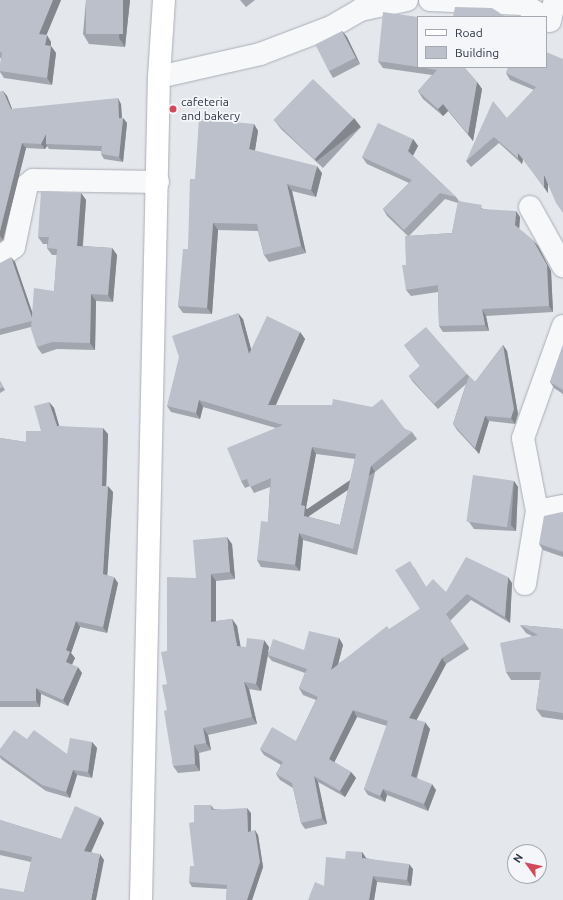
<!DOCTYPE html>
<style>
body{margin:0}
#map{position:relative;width:563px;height:900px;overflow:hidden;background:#e4e7ec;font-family:Ubuntu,sans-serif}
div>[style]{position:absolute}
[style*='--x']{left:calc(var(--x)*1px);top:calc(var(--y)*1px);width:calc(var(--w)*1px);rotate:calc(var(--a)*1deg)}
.roads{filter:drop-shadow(0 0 1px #a9aeb7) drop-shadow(0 0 1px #a9aeb7)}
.street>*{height:22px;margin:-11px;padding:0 11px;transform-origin:11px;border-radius:11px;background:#f7f8fa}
.primary>*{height:22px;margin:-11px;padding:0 11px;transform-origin:11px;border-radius:11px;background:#fff}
.wall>*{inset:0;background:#a1a5ae}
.shaded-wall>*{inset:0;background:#83868d;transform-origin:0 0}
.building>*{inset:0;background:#bbc0ca;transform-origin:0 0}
.dots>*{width:11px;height:11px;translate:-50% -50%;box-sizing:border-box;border:2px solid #f4f6f9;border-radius:50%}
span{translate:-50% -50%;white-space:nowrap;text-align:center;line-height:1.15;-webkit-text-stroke:3.5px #f4f6f9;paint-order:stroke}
.poi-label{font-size:12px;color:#2b3445}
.left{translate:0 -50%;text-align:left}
.legend{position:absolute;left:417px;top:16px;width:130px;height:52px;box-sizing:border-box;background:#f4f6f9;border:1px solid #a4a8b1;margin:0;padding:5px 7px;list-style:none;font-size:12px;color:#2b3445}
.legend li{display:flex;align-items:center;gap:8px;height:20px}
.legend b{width:20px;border:1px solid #a4a8b1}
.north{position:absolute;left:507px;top:844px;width:40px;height:40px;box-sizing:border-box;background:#f4f6f9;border:1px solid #a4a8b1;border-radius:50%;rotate:303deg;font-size:11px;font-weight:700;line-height:16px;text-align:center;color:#2b3445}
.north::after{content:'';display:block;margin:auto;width:14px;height:18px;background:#d1495b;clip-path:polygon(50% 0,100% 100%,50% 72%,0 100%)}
</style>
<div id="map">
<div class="roads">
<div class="street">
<div style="--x:430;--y:0;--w:93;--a:2.5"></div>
<div style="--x:523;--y:4;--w:25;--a:32"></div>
<div style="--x:550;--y:21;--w:22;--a:-77"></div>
<div style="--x:159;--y:77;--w:104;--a:-12.8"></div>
<div style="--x:260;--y:54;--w:76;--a:-20.8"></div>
<div style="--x:331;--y:27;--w:34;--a:-30"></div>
<div style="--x:360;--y:10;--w:48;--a:-12"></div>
<div style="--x:530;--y:207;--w:68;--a:60.8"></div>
<div style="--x:0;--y:257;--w:17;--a:-36"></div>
<div style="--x:14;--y:247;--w:63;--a:-78.2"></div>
<div style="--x:27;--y:185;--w:8;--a:-40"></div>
<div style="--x:33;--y:180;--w:125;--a:0.9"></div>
<div style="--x:537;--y:511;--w:26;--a:-11"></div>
<div style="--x:525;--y:584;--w:74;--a:-80.7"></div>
<div style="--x:537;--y:511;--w:74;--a:-100.9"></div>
<div style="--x:523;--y:438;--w:119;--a:-70.3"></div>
</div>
<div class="primary">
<div style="--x:141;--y:900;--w:823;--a:-88.75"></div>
<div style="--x:159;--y:77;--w:77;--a:-86.3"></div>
</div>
</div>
<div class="wall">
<div style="clip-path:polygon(0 0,61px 0,46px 35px,51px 42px,51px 46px,56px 53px,52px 85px,4px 78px,0 72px,1px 58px,0 58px)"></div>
<div style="clip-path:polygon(86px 0,130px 0,125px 47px,89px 44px,83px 34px)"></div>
<div style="clip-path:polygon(240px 0,255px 0,246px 7px)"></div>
<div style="clip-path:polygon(342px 31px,347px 37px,360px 64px,333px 78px,329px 71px)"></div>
<div style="clip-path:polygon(378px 61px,464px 67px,477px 82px,482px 89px,473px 141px,448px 111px,443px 116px,423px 99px,418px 91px,432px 75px,383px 68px)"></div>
<div style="clip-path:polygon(546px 67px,548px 185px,548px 193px,523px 159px,522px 164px,499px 143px,471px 167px,466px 161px,534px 90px,510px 80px,506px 73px)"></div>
<div style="clip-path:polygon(3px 91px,7px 96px,12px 109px,121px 104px,122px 118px,123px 118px,127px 123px,123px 162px,104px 159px,101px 154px,101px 151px,49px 149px,47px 146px,45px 149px,26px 148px,3px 240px,0 242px,0 92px)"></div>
<div style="clip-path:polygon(274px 120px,361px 127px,323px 168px,281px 129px)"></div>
<div style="clip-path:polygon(254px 124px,258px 131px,255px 151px,322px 173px,316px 197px,292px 191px,306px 253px,269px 262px,264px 255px,258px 231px,218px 230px,212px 314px,183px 313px,178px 306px,188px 249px,195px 179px)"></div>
<div style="clip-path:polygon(evenodd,413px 139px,418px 146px,413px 156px,456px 197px,459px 201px,484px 209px,520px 217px,519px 229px,538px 246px,551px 271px,553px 312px,486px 316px,489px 331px,443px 332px,439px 326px,438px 292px,411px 296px,406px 290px,406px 265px,408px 236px,387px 216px,383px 209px,409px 183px,367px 164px,362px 157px,413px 139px,445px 199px,458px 203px,452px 233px,409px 236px,445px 199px)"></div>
<div style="clip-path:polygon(81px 193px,86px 200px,83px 246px,112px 248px,117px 255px,113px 302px,96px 301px,95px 350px,57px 349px,42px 354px,37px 347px,31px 327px,0 335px,0 263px,15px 262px,32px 313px,54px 291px,57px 255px,52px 255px,47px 248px,47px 244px,43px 244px,38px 237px)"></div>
<div style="clip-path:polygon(evenodd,243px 319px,251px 350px,300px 332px,305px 339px,276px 405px,405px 429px,412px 432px,417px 439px,375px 472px,357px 555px,303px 540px,300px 571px,261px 567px,257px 560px,268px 522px,270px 487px,254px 493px,250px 486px,245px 488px,241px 481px,276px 428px,203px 407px,200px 419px,171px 412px,167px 406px,243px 319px,316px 454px,355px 459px,340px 525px,309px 517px,309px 512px,306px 508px,316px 454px)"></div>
<div style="clip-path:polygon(404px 345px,467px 374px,475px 382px,503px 345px,507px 351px,518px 414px,515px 424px,489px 421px,479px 454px,457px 430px,453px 424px,466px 384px,438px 409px,413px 382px,409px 376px,420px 366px)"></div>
<div style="clip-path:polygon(563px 345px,563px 394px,554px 388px,550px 382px)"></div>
<div style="clip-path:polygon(0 381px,5px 390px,0 393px)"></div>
<div style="clip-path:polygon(49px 402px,54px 408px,59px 426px,108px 434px,106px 486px,113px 492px,107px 575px,118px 583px,107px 633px,80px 627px,71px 653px,75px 658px,72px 665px,82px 673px,68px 706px,41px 694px,40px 707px,0 707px,0 438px,26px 442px,41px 431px)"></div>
<div style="clip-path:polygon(514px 481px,518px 487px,516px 531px,474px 529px,469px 522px)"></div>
<div style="clip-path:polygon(563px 512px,563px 557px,543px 550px,539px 544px)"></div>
<div style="clip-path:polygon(232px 544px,235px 579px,216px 581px,216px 621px,232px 619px,237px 626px,240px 647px,269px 647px,268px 652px,304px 650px,339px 638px,343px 645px,338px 664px,420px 609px,414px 567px,426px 587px,446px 592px,512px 583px,510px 623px,471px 600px,450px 621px,469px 649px,446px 664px,416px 720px,430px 729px,417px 778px,436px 790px,428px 811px,387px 795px,385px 802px,368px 795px,364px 789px,387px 726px,357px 717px,334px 762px,351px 772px,356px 778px,345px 797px,318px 782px,327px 824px,305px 829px,301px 823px,293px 788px,280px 780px,276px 774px,281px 765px,264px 755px,260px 749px,296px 741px,316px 700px,303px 695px,299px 688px,305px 673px,272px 661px,268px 656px,261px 691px,249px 689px,257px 724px,208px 735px,211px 750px,199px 753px,200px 771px,178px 773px,173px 766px,167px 710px,167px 651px,196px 578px)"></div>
<div style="clip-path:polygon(520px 625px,563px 629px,563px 720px,542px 717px,536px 709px,540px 680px,511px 680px,506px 672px,532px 636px,526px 633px)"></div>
<div style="clip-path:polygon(27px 739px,67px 754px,92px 742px,97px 748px,92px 778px,77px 775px,70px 798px,46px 791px,1px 759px,0 757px,0 749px)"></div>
<div style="clip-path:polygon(211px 805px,214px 809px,251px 813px,251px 831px,258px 835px,263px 867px,252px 900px,226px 900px,227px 889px,192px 887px,189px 882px,194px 866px,194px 822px)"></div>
<div style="clip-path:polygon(100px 817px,104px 823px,91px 852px,104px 860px,24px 892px,31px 862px,0 855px,0 820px,61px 839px)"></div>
<div style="clip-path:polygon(362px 852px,366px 858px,413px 869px,411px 886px,377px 882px,374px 900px,308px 900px,324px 886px,345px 859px)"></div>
</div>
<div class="shaded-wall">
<div style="clip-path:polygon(53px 0,61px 0,44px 41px,39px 34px)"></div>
<div style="clip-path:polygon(123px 0,130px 0,125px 47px,119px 38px)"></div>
<div style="clip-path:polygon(342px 31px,347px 37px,360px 64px,356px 58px)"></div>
<div style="clip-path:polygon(47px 35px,51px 42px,50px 52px,45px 45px)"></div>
<div style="clip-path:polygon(51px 46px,56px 53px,52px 85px,47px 78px)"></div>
<div style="clip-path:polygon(477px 82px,482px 89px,473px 141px,468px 134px)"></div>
<div style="clip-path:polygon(3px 91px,7px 96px,14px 114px,11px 109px)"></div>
<div style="clip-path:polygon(118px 98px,121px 104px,122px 123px,119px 118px)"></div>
<div style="clip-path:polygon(443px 104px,448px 111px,443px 116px,438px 109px)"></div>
<div style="clip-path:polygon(123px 118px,127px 123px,123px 162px,119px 157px)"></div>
<div style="left:354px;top:118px;width:11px;height:56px;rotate:52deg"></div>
<div style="clip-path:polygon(254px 124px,258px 131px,254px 156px,249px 149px)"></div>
<div style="clip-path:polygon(46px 134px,46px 144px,47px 146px,45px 149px,41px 144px)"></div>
<div style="clip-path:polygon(413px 139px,418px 146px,412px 157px,408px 151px)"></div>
<div style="clip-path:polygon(22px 143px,26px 148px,3px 240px,0 236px,0 231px)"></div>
<div style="clip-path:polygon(518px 153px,523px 159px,522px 164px,518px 158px)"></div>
<div style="clip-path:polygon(317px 166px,322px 173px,316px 197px,311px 190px)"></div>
<div style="clip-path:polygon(544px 175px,548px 181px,548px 193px,544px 187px)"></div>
<div style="clip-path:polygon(287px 184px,292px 191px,306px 253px,301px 246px)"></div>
<div style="clip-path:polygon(81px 193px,86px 200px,82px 253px,77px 246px)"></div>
<div style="clip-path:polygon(516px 211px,520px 217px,519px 231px,515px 225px)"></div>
<div style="clip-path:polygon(213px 223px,218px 230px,212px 314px,207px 308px)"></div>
<div style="clip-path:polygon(533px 240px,538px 246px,551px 271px,553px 312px,549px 306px)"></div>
<div style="clip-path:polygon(112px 248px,117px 255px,113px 302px,108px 295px)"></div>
<div style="clip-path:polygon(11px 257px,15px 262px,37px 326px,33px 321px)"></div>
<div style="clip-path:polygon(91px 294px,96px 301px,95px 350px,90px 343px)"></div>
<div style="clip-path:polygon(482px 309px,486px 316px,489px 331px,485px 325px)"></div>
<div style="clip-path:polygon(238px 313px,243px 319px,254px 360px,249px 354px)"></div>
<div style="clip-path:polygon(300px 332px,305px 339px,273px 411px,268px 405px)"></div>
<div style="clip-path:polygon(503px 345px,507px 351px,518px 414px,515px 424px,511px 418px)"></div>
<div style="clip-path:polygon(199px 400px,203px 407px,200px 419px,196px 413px)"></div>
<div style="clip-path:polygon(49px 402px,54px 408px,61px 432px,57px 426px)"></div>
<div style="clip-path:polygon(485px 416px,489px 421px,479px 454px,475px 448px)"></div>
<div style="clip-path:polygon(103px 428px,108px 434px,106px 492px,102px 486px)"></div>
<div style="clip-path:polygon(312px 447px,316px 454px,306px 508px,309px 512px,308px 522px,304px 516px,301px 505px)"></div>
<div style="left:371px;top:466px;width:7px;height:85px;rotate:56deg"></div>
<div style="clip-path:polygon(514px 481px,518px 487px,516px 531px,511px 525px)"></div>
<div style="clip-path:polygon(108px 486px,113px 492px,107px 580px,103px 574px)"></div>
<div style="clip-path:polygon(299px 533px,303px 540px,300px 571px,295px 565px)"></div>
<div style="clip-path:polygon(227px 537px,232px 544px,235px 579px,230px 572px)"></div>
<div style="clip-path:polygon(211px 574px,216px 581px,216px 629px,211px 622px)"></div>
<div style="clip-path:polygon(114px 577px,118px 583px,107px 633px,103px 627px)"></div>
<div style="clip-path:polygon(508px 577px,512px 583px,510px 623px,505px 617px)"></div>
<div style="clip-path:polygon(232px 619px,237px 626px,242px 654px,237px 646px)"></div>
<div style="clip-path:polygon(76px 621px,80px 627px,71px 653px,75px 658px,70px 668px,66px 662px,66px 650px)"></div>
<div style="clip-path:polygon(339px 638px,343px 645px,335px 676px,331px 670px)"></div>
<div style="clip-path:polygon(264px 640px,269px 647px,261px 691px,256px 684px)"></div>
<div style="clip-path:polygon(442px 658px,446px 664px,414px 725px,409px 718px)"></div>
<div style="clip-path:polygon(78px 667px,82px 673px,68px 706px,63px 700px)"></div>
<div style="clip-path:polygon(244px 682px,249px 689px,257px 724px,252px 717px)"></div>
<div style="clip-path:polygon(36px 688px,41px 694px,40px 707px,36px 701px)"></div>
<div style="clip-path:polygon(353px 710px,357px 717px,333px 765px,329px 759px)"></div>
<div style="clip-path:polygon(425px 722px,430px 729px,415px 782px,411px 776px)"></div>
<div style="clip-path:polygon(203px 728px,208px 735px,211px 750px,206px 743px)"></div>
<div style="clip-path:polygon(92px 742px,97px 748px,92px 778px,88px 772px)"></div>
<div style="clip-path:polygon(194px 745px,199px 753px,200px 771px,195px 764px)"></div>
<div style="clip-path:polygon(73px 770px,77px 775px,70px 798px,66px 792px)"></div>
<div style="clip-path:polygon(351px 772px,356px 778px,345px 797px,340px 791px)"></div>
<div style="clip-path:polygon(314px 776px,318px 782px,327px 824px,322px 818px)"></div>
<div style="clip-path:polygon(432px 784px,436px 790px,428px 811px,424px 804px)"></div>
<div style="clip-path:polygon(383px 789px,387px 795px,385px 802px,380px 796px)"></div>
<div style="clip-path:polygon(247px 808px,251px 813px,251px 836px,248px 832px)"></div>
<div style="clip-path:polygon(100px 817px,104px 823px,89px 857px,84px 851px)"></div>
<div style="clip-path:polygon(255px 830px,258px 835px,263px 867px,252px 900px,247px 900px)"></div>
<div style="clip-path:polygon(362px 852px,366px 858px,366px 863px,362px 858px)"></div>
<div style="clip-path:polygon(100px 854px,104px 860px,96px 900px,91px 900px)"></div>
<div style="clip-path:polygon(409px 864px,413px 869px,411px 886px,407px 880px)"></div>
<div style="clip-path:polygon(373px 876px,377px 882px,374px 900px,369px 900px)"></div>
</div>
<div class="building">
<div style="clip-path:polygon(0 0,53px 0,39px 34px,47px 35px,45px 45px,51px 46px,47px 78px,0 71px,0 66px,2px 53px,0 52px)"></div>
<div style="left:86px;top:0;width:37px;height:34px"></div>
<div style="clip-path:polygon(455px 7px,492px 8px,506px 17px,453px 17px)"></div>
<div style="clip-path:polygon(383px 12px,418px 17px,418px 67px,378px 61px)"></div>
<div style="left:342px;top:31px;width:30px;height:30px;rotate:63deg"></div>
<div style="clip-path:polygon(546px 52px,563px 59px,563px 213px,556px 203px,544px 175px,544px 187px,518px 153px,518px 158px,494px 137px,466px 161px,493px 101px,507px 118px,536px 87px,506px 73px,508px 67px,546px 67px)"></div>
<div style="clip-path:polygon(420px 67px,464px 67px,477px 82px,468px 134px,443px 104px,438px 109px,418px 91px,437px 70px)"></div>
<div style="left:313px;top:79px;width:57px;height:57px;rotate:44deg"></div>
<div style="clip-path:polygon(3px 91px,11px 109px,118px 98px,119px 118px,123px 118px,119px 157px,101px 154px,102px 146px,46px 144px,46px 134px,41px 144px,22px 143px,0 231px,0 92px)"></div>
<div style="clip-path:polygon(199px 119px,254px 124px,249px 149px,317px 166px,311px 190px,287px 184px,301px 246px,264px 255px,257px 224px,213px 223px,207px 308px,178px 306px,183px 249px,188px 249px,190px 179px,195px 179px)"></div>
<div style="clip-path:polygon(378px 123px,413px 139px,408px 151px,456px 197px,440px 193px,404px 230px,383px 209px,412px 180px,362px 157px)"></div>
<div style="clip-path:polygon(41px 191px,81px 193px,77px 246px,112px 248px,108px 295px,91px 294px,90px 343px,52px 342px,37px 347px,31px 329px,34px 288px,54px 291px,57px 249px,47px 248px,49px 237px,38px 237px)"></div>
<div style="clip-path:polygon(458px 201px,482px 205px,481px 209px,516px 211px,515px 225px,533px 240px,547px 265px,549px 306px,482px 309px,485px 325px,439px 326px,438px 285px,406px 290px,402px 265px,406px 265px,405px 236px,452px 233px)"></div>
<div style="clip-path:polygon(11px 257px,32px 318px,32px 321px,0 329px,0 263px)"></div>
<div style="clip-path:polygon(evenodd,238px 313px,249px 354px,267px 316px,300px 332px,268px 405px,332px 405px,333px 399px,372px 407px,382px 399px,405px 429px,412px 432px,371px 466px,353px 549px,299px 533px,295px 565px,257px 560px,261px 521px,268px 522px,271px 478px,250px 487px,247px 479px,241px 481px,227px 448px,283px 425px,199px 400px,196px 413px,167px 406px,179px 357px,172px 336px,238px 313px,312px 447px,356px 454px,340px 525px,304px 516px,305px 506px,301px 505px,312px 447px)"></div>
<div style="clip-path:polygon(426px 327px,467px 374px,434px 404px,409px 376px,420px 366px,404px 345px)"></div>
<div style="clip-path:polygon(503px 345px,514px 409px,511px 418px,485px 416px,475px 448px,453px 424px,469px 376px,475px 382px)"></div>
<div style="clip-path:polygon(563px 345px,563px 390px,550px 382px)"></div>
<div style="clip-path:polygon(0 382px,3px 387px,0 388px)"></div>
<div style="clip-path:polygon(49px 402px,57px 426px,103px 428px,102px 486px,108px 486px,103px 574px,114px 577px,103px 627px,76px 621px,66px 650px,70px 652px,66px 662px,78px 667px,63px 700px,36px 688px,36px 701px,0 701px,0 438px,26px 442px,26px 431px,41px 431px,34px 406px)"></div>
<div style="left:473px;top:475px;width:41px;height:47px;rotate:8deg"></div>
<div style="clip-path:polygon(562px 512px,563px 512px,563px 552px,539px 544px,544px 516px)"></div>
<div style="clip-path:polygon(227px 537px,230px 572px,211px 574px,211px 622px,232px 619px,237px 646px,246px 647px,247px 638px,264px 640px,256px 684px,244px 682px,252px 717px,203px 728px,206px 743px,194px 745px,195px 764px,173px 766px,164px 711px,167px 710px,162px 685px,167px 684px,161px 652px,167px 651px,167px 577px,196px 578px,193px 540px)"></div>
<div style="clip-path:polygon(466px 557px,508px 577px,505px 617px,467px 594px,446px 614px,465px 643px,442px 658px,409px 718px,425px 722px,411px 776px,432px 784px,424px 804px,383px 789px,380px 796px,364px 789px,388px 721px,353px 710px,329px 759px,351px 772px,340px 791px,314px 776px,322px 818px,301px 823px,292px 783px,276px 774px,283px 762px,260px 749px,272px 727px,296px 741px,318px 697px,299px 688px,307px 669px,268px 655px,273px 639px,304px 650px,309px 631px,339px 638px,331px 670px,387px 626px,389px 629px,420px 609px,395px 570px,410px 561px,426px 587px,433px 579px,446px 592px)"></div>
<div style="clip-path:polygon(520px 625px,563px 629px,563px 713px,536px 709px,541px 672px,506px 672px,500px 643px,538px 635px)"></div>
<div style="clip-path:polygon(14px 730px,27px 739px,34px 730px,67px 754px,70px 738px,92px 742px,88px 772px,73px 770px,66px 792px,42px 785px,0 755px,0 749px)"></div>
<div style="clip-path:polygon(194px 805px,211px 805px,211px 810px,247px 808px,248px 832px,255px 830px,260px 862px,247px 900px,226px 900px,227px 885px,189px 882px,190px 866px,194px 866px,189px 823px,194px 822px)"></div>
<div style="clip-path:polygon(75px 806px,100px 817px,84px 851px,100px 854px,91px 900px,0 900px,0 888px,24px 892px,32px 857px,0 850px,0 820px,61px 839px)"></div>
<div style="clip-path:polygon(346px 851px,362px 852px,362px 858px,409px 864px,407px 880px,373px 876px,369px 900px,308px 900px,315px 882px,324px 886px,326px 857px,345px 859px)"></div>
</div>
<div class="dots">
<div style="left:173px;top:109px;background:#d1495b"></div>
</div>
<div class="poi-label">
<span class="left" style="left:181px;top:109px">cafeteria<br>and bakery</span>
</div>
<ul class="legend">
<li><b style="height:5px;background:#fff"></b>Road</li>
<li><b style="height:11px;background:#bbc0ca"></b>Building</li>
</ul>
<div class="north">N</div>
</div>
